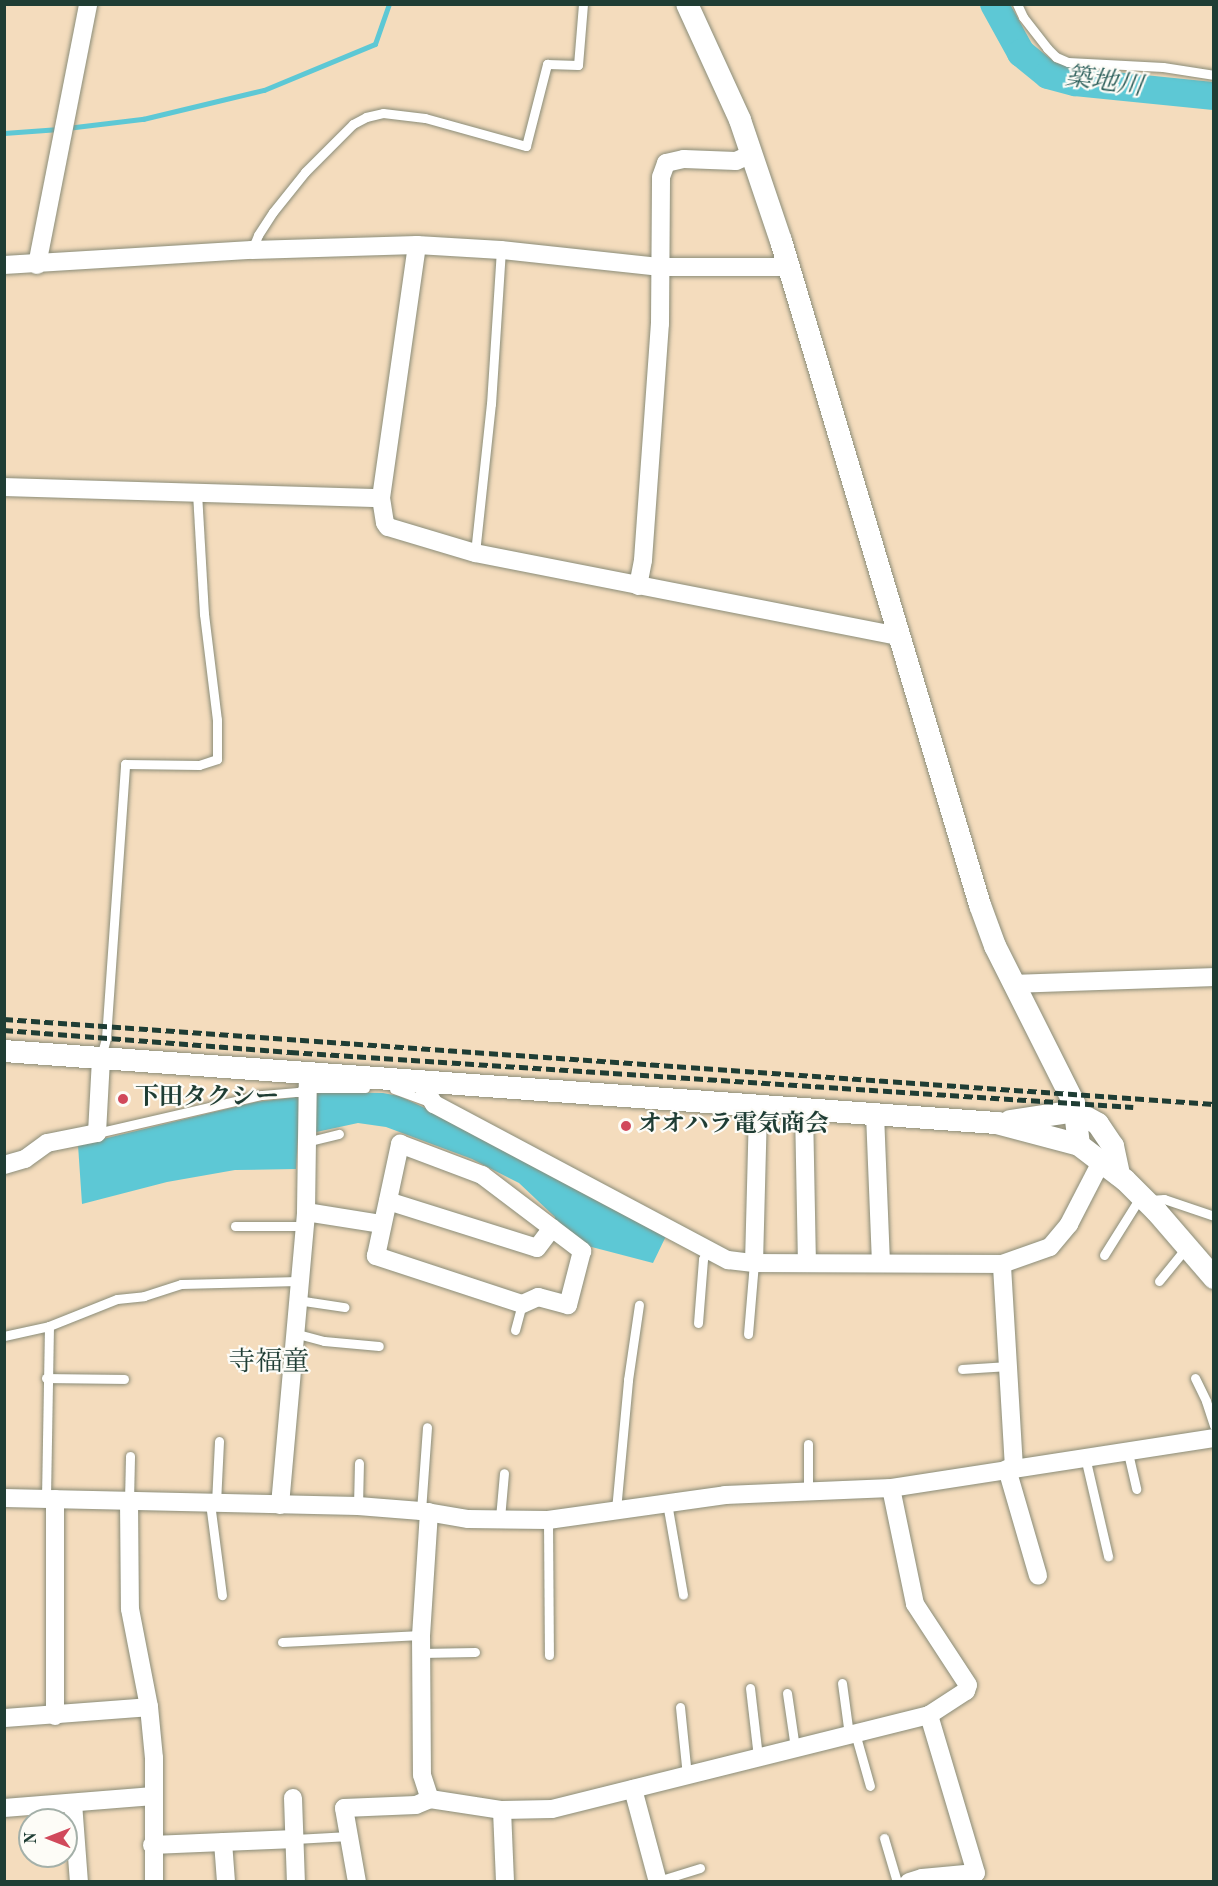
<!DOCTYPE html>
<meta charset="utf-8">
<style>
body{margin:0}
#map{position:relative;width:1218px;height:1886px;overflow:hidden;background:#f4dcbd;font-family:"Old Standard TT","Noto Serif JP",serif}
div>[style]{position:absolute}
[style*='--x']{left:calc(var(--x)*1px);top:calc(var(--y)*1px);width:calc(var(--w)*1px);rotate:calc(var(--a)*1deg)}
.water>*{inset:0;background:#5dc8d5}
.stream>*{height:4.5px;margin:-2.25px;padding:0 2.25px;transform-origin:2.25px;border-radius:2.25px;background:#5dc8d5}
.river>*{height:28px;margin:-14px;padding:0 14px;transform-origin:14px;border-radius:14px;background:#5dc8d5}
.roads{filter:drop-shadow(0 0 2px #8a8c78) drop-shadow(0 0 2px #8a8c78)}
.service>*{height:9px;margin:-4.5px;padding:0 4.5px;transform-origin:4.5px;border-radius:4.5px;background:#fff}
.minor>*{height:18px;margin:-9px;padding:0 9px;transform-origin:9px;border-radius:9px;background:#fff}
.tertiary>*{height:22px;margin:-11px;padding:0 11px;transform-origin:11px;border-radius:11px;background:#fff}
.rail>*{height:4.5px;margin-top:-2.25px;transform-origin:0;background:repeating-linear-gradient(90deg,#1f3d34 0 9px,transparent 0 13.5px)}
.dots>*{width:16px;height:16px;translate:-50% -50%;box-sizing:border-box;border:3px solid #fdfcf7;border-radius:50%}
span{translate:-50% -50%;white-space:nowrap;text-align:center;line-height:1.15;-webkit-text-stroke:4.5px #fdfcf7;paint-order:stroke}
.poi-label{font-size:24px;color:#1f3d34;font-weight:700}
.left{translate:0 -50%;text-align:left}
.water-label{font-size:26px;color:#2e605c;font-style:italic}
.quarter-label{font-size:27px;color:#1f3d34}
.frame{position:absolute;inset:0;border:6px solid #1f3d34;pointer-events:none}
.north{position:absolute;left:18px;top:1808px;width:60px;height:60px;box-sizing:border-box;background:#fdfcf7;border:2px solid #a4b0a9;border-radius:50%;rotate:270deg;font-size:16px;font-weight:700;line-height:24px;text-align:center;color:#1f3d34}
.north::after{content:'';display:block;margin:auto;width:21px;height:27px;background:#d1495b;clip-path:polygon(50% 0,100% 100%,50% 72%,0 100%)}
</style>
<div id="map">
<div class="water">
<div style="clip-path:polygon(319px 1092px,383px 1093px,399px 1096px,464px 1126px,667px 1234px,653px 1263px,584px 1245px,555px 1221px,555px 1217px,519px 1183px,472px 1159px,386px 1127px,358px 1123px,298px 1136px,296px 1169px,235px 1170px,167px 1182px,82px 1204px,78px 1145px,256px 1102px,298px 1097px)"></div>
</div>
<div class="stream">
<div style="--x:67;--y:128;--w:77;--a:-6.8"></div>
<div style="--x:143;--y:119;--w:124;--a:-13.5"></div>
<div style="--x:264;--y:90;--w:120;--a:-22.5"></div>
<div style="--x:375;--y:44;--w:42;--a:-70.7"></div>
<div style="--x:4;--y:133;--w:55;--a:-4.2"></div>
</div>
<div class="river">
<div style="--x:994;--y:4;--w:56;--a:61.1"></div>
<div style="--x:1021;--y:53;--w:35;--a:39"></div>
<div style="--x:1048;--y:75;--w:28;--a:15"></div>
<div style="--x:1075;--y:82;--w:140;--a:5.8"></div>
</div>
<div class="roads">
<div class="service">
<div style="--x:1017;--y:4;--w:14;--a:65"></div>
<div style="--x:1023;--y:17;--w:39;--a:52"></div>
<div style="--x:1047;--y:48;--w:13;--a:45"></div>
<div style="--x:1056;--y:57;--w:13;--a:23"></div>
<div style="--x:1068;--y:62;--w:95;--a:3"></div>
<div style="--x:1163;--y:67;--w:52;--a:8.9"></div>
<div style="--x:252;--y:250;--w:16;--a:-68"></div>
<div style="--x:258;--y:235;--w:27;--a:-57"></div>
<div style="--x:273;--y:212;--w:51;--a:-51.3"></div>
<div style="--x:305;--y:172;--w:68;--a:-45"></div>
<div style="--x:353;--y:124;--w:15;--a:-28"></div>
<div style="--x:366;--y:117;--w:17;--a:-13"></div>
<div style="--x:383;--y:113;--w:42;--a:6.8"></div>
<div style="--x:425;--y:118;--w:105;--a:15.5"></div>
<div style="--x:526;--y:146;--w:85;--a:-75.6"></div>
<div style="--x:547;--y:64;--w:31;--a:2"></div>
<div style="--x:578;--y:65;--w:61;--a:-85.3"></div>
<div style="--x:475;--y:553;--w:150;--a:-83.9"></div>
<div style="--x:491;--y:404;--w:154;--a:-86.3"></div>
<div style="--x:101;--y:1057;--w:20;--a:-75"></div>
<div style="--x:106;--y:1038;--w:275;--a:-86"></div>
<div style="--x:125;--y:764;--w:74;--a:0.8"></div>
<div style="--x:199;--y:765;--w:19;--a:-18"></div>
<div style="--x:217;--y:759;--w:39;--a:-90"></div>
<div style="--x:217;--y:720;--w:107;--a:-97"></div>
<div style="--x:204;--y:614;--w:122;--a:-93.3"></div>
<div style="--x:394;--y:1089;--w:37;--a:20"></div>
<div style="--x:97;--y:1133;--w:169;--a:-13"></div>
<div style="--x:262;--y:1095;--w:36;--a:-5"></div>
<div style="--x:298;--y:1092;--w:10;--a:-24"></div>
<div style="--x:307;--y:1088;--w:58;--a:0"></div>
<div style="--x:306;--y:1142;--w:34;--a:-14"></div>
<div style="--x:1150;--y:1200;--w:14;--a:-4"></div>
<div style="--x:1164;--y:1199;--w:53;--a:18.8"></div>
<div style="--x:235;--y:1226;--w:69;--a:0"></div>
<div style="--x:1104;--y:1255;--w:70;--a:-57.9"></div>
<div style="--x:1159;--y:1281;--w:43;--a:-50.7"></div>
<div style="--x:297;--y:1300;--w:48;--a:8.5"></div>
<div style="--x:698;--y:1323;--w:64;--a:-85.5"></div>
<div style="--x:703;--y:1259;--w:11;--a:-63"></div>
<div style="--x:49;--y:1326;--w:73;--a:-21.7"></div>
<div style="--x:117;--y:1299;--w:27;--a:-6"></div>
<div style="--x:144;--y:1296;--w:39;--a:-18"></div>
<div style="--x:181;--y:1284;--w:117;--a:-1.5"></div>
<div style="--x:515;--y:1330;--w:27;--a:-75"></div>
<div style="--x:294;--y:1333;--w:31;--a:15"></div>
<div style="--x:324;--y:1341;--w:55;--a:5.2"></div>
<div style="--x:748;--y:1334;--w:71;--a:-85.2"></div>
<div style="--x:4;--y:1336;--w:46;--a:-12.5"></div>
<div style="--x:49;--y:1326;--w:173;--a:91"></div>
<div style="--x:962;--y:1369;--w:46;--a:-3.7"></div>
<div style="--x:46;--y:1378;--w:78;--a:0.7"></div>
<div style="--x:1195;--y:1378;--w:25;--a:64"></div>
<div style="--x:1206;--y:1401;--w:26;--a:72"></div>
<div style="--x:1128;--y:1453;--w:37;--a:77"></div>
<div style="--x:1085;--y:1457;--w:102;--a:76.9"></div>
<div style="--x:808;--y:1491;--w:47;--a:-90"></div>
<div style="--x:129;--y:1501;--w:45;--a:-88.7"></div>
<div style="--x:210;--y:1503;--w:93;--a:82.6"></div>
<div style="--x:216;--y:1503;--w:62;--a:-87.2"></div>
<div style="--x:667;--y:1503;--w:93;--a:80.1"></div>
<div style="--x:358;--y:1506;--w:43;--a:-88.7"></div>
<div style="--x:616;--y:1510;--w:131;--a:-84.7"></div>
<div style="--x:628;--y:1380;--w:76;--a:-81.7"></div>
<div style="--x:421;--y:1511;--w:84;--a:-85.9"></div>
<div style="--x:500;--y:1518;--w:45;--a:-84.9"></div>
<div style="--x:548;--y:1520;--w:135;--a:89.6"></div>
<div style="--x:282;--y:1642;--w:139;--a:-2.9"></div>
<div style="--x:421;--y:1653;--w:54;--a:-1.1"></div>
<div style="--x:842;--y:1683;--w:52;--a:82.3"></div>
<div style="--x:750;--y:1688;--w:69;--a:83.4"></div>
<div style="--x:787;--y:1693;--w:56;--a:81.7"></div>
<div style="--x:680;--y:1707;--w:69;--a:84.2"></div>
<div style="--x:855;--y:1733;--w:55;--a:74.2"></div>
<div style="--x:884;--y:1838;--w:46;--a:73.5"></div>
<div style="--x:295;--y:1839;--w:54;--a:-3.2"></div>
<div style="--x:658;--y:1881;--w:44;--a:-17.2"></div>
</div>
<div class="minor">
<div style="--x:417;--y:245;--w:256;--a:98.1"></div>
<div style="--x:381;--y:498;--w:25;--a:81"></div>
<div style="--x:385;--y:523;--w:5;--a:53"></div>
<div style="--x:388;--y:527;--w:91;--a:16.6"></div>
<div style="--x:475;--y:553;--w:432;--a:11.1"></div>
<div style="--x:4;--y:265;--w:248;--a:-3.5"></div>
<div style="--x:252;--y:250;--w:165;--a:-1.7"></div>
<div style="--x:417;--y:245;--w:84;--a:3.4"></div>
<div style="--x:501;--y:250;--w:161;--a:6.1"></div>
<div style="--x:661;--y:267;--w:128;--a:0"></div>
<div style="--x:37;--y:265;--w:266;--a:-78.9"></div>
<div style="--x:4;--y:487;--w:377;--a:1.7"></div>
<div style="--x:638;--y:586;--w:26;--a:-79"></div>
<div style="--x:643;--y:560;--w:237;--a:-85.9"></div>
<div style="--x:660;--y:324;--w:147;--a:-89.6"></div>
<div style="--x:661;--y:177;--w:15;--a:-70"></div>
<div style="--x:666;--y:163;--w:18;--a:-13"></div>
<div style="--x:684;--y:159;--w:52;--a:2.2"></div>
<div style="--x:736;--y:161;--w:17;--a:-24"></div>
<div style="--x:1013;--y:984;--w:201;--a:-2"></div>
<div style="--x:423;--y:1081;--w:7;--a:82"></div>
<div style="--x:424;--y:1088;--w:19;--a:58"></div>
<div style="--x:434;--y:1104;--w:333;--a:28"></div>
<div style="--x:728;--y:1260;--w:26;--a:7"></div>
<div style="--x:754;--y:1263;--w:248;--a:0.2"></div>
<div style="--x:804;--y:1109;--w:154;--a:88.9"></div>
<div style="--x:875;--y:1114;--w:148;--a:87.7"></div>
<div style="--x:400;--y:1144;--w:88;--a:20.7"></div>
<div style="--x:482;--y:1175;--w:126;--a:37.2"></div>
<div style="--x:582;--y:1251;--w:56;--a:104.5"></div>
<div style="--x:568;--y:1305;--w:31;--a:-165"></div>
<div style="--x:538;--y:1297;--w:17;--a:156"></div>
<div style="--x:522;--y:1304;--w:154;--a:-161.8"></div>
<div style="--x:376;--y:1256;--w:115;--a:-77.9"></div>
<div style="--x:4;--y:1165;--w:22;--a:-16"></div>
<div style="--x:25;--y:1159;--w:27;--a:-36"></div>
<div style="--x:47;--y:1143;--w:51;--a:-11.3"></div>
<div style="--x:97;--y:1133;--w:74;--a:-86.9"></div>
<div style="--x:388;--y:1201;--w:156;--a:17.5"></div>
<div style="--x:537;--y:1248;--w:25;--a:-53"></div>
<div style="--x:306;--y:1212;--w:77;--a:9"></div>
<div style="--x:754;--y:1263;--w:157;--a:-88.5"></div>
<div style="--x:1014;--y:1468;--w:204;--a:-93.4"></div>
<div style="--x:1002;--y:1264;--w:51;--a:-19.5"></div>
<div style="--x:1050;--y:1247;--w:30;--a:-50"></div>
<div style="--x:1069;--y:1224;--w:70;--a:-62.7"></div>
<div style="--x:1007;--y:1469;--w:111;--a:73.8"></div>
<div style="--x:4;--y:1498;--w:354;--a:1.3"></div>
<div style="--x:358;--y:1506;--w:63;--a:4.5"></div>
<div style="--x:421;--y:1511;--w:48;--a:9.7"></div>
<div style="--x:468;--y:1519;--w:80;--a:0.7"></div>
<div style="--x:548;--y:1520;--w:179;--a:-8"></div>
<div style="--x:725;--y:1495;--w:166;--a:-2.4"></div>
<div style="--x:891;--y:1488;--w:327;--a:-8.8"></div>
<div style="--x:55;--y:1499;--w:217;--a:90"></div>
<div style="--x:129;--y:1501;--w:108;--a:89.5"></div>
<div style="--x:130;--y:1609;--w:100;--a:79"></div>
<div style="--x:149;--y:1707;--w:51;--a:84.4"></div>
<div style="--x:154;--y:1758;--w:124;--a:90"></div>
<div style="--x:280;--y:1505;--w:294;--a:-84.9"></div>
<div style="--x:306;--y:1212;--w:139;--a:-89.2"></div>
<div style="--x:429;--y:1512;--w:123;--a:93.7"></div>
<div style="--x:421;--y:1635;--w:140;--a:89.6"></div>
<div style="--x:422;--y:1775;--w:25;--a:72"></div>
<div style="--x:430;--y:1799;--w:73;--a:8.7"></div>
<div style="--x:502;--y:1810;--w:50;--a:-1.1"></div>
<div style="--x:552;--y:1809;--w:389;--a:-14"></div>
<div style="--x:929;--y:1715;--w:44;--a:-33"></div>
<div style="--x:966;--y:1691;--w:6;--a:-72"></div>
<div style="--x:968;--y:1685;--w:97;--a:-123.2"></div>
<div style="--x:915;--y:1604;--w:118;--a:-101.7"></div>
<div style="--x:4;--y:1718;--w:145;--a:-4.3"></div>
<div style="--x:633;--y:1789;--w:96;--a:75"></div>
<div style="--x:293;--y:1798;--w:84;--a:88"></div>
<div style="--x:73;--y:1803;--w:79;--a:85.7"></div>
<div style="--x:4;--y:1808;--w:150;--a:-4.6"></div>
<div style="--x:502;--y:1810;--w:72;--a:87.6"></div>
<div style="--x:223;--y:1842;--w:40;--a:85.7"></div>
<div style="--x:152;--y:1845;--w:143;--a:-2.4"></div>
<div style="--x:357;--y:1882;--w:75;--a:-100"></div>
<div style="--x:344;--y:1808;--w:72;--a:-2.4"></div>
<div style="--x:416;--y:1805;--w:15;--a:-23"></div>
<div style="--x:909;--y:1882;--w:14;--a:-17"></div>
<div style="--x:922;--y:1878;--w:54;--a:-5.3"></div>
<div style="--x:976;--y:1873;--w:165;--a:-106.6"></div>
</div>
<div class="tertiary">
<div style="--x:687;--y:4;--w:128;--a:65.4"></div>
<div style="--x:740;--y:120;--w:128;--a:71.3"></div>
<div style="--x:781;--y:241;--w:693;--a:73.32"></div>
<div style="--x:980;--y:905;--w:44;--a:69.9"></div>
<div style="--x:995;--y:946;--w:176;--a:63.3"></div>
<div style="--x:1074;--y:1103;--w:42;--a:83.2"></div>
<div style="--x:4;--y:1051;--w:996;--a:4.15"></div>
<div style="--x:997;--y:1123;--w:85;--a:15"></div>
<div style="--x:1079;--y:1145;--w:58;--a:37.3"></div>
<div style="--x:1125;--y:1180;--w:45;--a:45"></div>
<div style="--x:1157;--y:1212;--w:87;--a:49.2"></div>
<div style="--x:1010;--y:1121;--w:66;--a:-8.7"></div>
<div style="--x:1075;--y:1111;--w:26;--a:29"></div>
<div style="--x:1098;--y:1124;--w:27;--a:56"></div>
<div style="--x:1113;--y:1146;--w:30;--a:78"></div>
</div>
</div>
<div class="rail">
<div style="--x:4;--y:1019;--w:1213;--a:4.02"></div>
<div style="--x:4;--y:1030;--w:287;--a:4.4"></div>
<div style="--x:290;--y:1052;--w:845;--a:3.73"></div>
</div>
<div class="dots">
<div style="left:123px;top:1099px;background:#d1495b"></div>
<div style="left:626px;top:1126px;background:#d1495b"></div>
</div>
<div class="poi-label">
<span class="left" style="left:135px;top:1099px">下田タクシー</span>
<span class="left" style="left:638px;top:1126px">オオハラ電気商会</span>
</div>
<div class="water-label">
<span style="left:1104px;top:83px;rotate:8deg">築地川</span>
</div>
<div class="quarter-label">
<span style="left:269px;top:1363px">寺福童</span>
</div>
<div class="frame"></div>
<div class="north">N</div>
</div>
